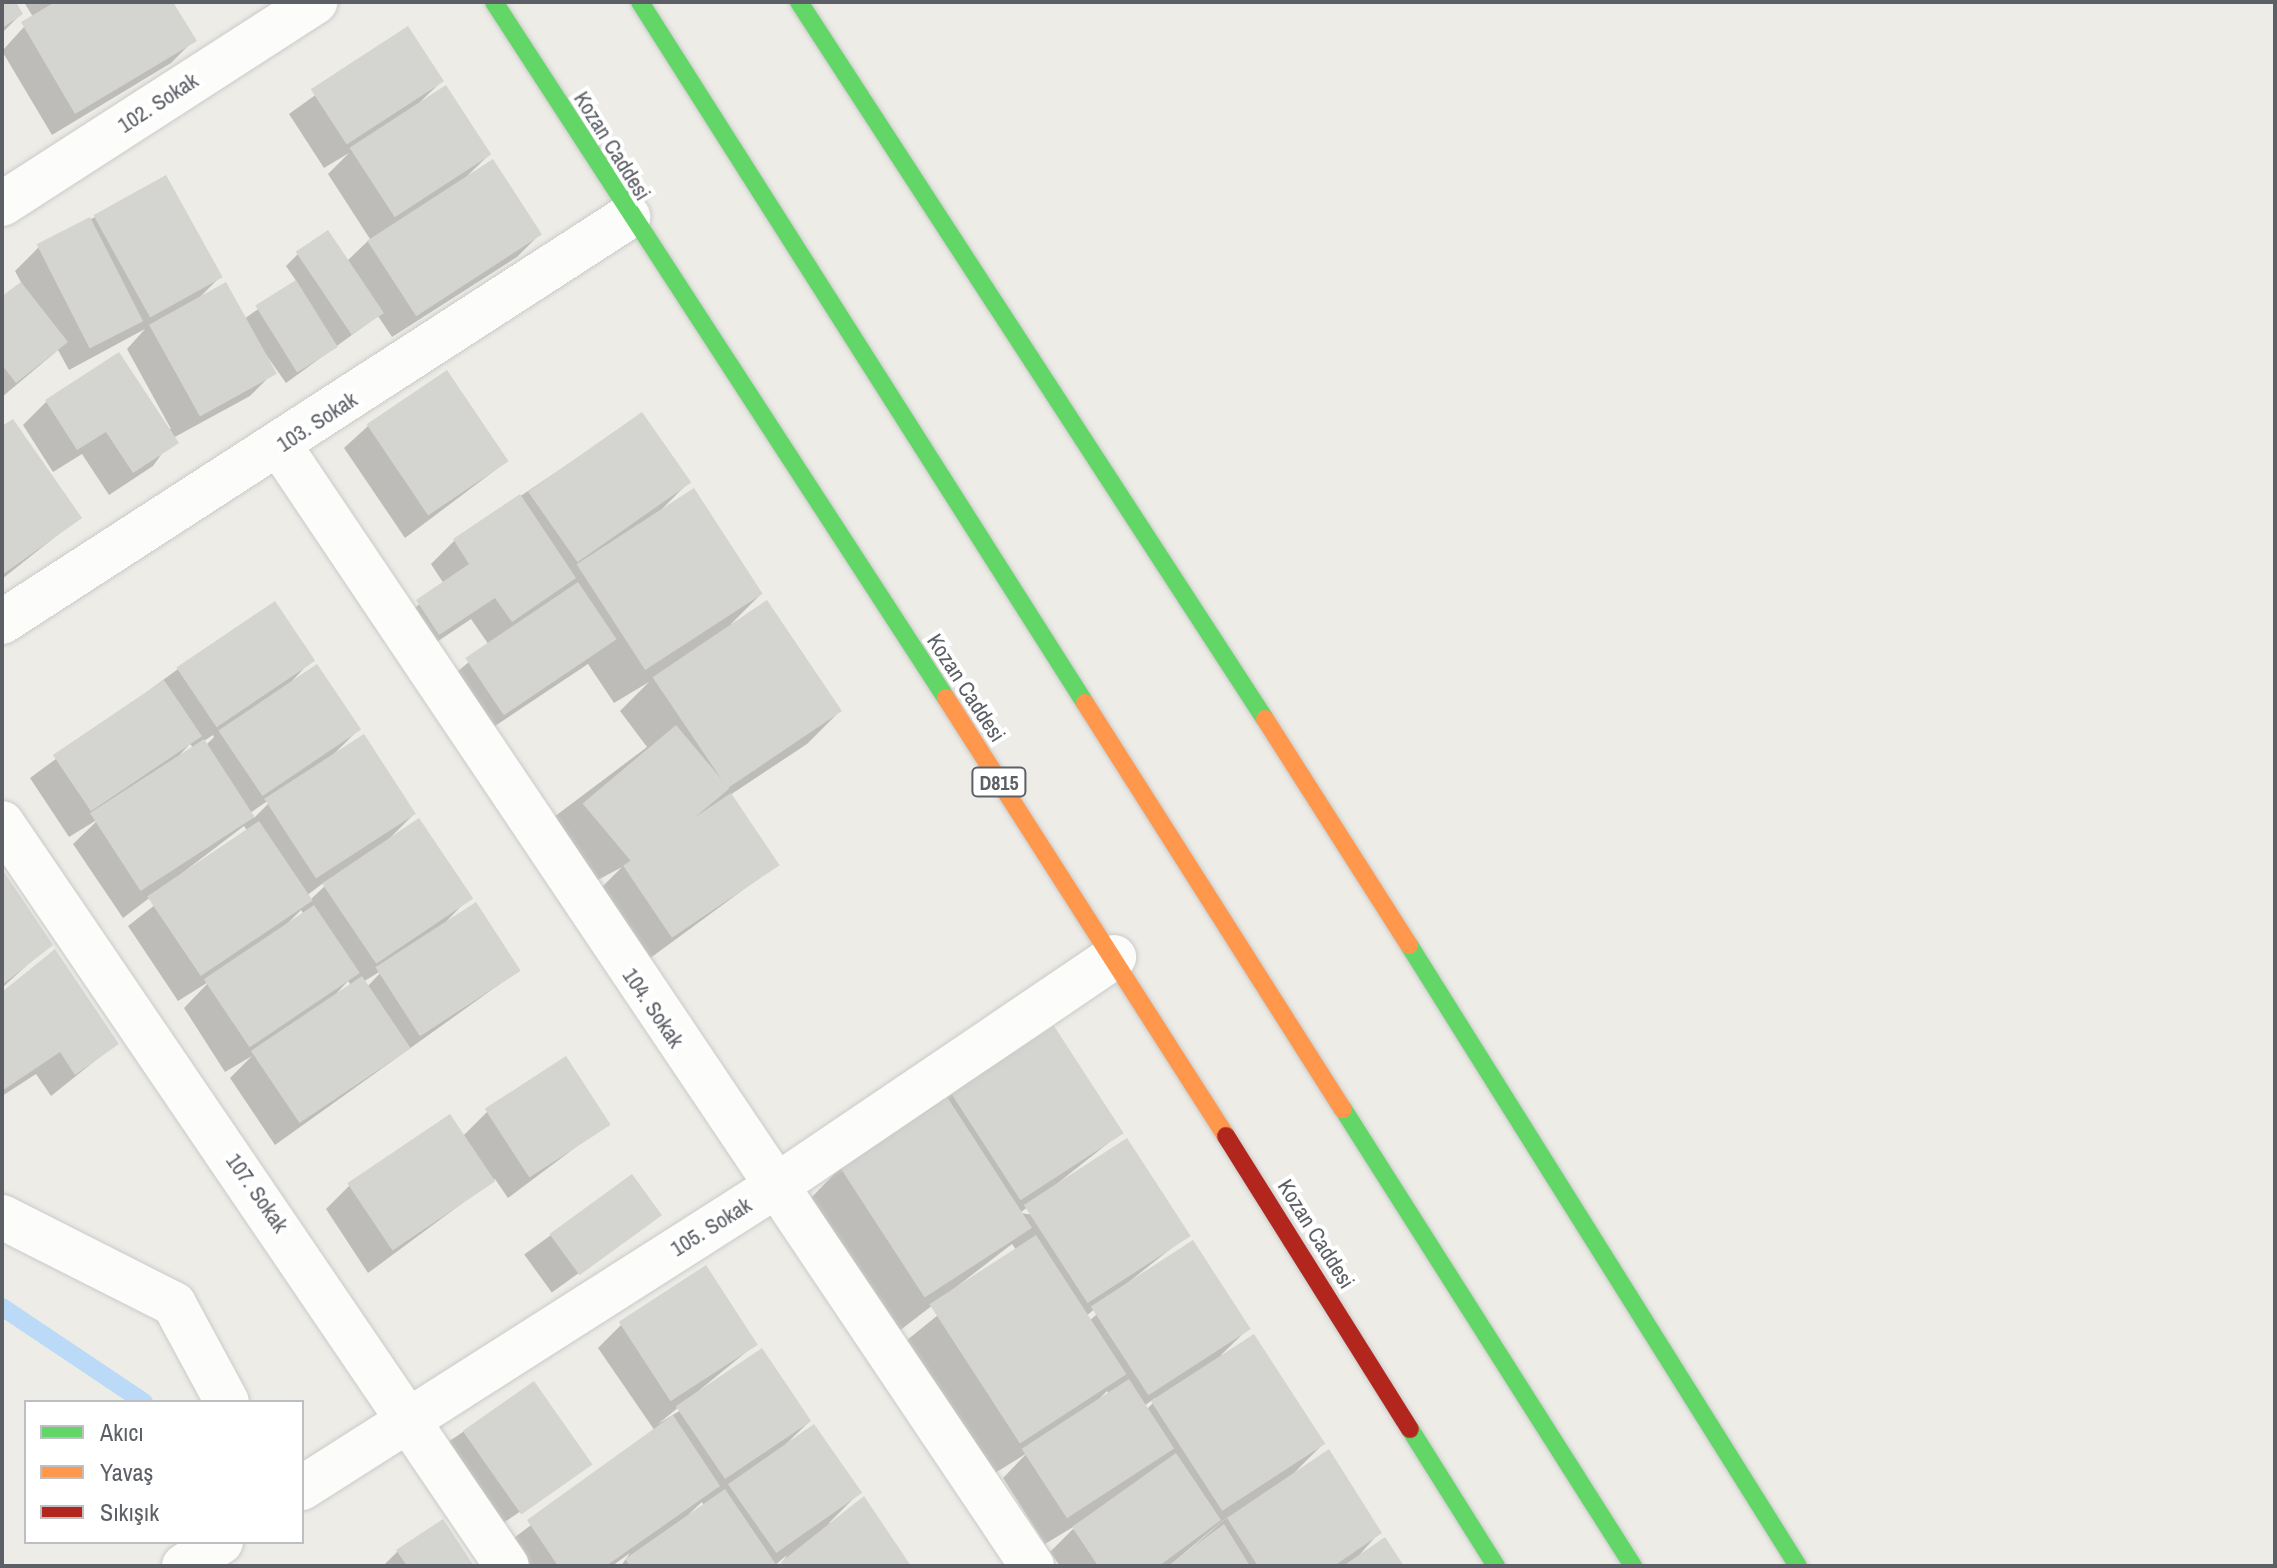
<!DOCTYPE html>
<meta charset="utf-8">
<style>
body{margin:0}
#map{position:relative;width:2277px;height:1568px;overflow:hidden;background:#edece7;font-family:"Archivo Narrow",sans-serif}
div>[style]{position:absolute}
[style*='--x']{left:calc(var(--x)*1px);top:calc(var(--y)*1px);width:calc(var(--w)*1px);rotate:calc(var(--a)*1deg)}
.shadow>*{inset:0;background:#0003;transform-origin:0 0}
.stream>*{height:18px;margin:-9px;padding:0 9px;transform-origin:9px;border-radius:9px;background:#bbdaf8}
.building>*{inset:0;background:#d4d4d1;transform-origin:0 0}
.roads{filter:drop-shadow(0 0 2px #cacac9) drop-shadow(0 0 2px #cacac9)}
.street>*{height:44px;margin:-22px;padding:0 22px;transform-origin:22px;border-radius:22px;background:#fcfcfb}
.fast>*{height:18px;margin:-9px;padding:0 9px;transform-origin:9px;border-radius:9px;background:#63d668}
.slow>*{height:18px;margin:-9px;padding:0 9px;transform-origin:9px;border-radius:9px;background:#ff974d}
.jam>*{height:18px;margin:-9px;padding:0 9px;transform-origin:9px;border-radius:9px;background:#b3261e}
span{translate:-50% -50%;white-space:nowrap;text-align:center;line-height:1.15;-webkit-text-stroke:8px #fff;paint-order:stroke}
.shield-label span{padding:2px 6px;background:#fff;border:2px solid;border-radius:6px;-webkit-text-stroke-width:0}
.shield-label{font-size:20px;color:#5c6066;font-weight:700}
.street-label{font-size:22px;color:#5c6066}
.frame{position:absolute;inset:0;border:4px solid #5c6066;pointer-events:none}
.legend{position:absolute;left:24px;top:1400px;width:280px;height:144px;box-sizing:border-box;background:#fff;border:2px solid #bebfc2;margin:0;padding:10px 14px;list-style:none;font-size:24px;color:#5c6066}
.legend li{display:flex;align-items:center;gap:16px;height:40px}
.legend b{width:40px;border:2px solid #bebfc2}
</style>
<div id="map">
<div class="shadow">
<div style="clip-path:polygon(2px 2px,13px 2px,21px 14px,2px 33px)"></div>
<div style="clip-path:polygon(24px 2px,171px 2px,194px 40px,171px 63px,52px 135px,2px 51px,33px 17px)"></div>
<div style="clip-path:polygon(407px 29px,442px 81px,419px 103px,489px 155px,468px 175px,540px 234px,517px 257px,392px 337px,378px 316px,286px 383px,255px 339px,273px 373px,250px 396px,173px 438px,153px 466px,109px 495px,82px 454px,53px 472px,23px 425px,46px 402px,171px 429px,127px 349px,145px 329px,69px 370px,58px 350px,2px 397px,2px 299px,22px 284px,15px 271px,38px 248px,95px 217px,220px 277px,200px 297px,244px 319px,297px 282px,286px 266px,298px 254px,347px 261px,370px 239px,328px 174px,349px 153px,324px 168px,289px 114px)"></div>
<div style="clip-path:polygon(641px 415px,688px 483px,662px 509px,761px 594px,731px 624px,840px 711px,807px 744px,730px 795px,777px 865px,649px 959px,601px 888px,622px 867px,596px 881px,554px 817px,647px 747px,620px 711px,649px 682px,614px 703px,588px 664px,480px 736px,444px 683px,489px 645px,471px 619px,416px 656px,394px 625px,444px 584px,431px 564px,454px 541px)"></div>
<div style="clip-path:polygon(368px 426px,506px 462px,405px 538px,344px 448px)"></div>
<div style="clip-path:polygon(2px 428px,79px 518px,2px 579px)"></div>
<div style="clip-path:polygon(evenodd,312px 660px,292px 681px,358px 730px,330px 758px,414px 814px,387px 841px,470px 897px,441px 927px,518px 971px,275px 1145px,230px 1078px,252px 1056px,225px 1072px,184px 1008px,210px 981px,178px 1001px,128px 926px,248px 832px,244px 826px,123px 918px,73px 844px,100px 818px,69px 837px,30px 778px,178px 669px,312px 660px,213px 735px,214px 737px,204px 747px,204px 741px,213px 735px,312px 660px,190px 744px,194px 749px,176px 763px,174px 761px,190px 744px,312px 660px,272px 798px,273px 799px,254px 818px,250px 813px,272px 798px,312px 660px,326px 881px,328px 883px,309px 901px,306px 896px,326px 881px,312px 660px,301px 910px,304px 915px,285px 928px,284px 927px,301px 910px,312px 660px,384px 969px,367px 987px,363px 982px,384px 969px,312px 660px,348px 981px,351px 985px,336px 997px,335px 995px,348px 981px)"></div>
<div style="clip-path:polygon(2px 872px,50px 944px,2px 988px)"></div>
<div style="clip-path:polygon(2px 994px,116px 1044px,51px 1096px,36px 1074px,2px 1096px)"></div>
<div style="clip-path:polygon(evenodd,952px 1094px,1121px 1133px,1020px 1213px,1188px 1235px,1086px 1316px,1089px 1321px,1096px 1315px,1248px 1329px,1221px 1355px,1323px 1444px,1295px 1472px,1379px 1533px,1354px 1561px,1401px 1566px,1171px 1566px,1232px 1513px,1169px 1566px,1060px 1566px,1050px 1552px,1078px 1524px,1045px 1544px,1003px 1478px,1027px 1453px,987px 1478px,901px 1345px,1017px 1251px,1012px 1244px,894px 1335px,808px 1201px,841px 1167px,952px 1094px,1107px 1391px,1110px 1395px,1094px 1406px,1093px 1405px,1107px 1391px,952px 1094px,1155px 1398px,1156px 1400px,1146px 1410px,1144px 1406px,1155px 1398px)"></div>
<div style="clip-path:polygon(487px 1112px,608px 1123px,508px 1198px,495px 1179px,368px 1273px,326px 1209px,349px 1186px,463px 1136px)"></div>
<div style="left:631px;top:1177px;width:47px;height:132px;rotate:54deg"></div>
<div style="clip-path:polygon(evenodd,621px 1325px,756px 1344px,658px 1424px,686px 1407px,810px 1421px,786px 1444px,859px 1493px,829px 1523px,909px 1566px,780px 1566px,787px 1555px,774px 1566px,621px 1566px,630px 1553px,612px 1566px,520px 1566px,506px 1544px,655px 1431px,598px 1348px,621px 1325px,702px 1502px,704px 1506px,691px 1515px,689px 1514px,702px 1502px)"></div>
<div style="left:534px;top:1384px;width:98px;height:118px;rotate:56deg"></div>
<div style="clip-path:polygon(398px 1551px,472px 1566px,383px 1566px)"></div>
</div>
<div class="stream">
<div style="--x:2;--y:1307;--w:171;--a:33.8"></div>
</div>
<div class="building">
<div style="clip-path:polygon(2px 2px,16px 2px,23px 14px,2px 28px)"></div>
<div style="clip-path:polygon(55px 2px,173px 2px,197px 41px,75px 114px,21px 22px)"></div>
<div style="left:408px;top:26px;width:66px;height:116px;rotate:57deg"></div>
<div style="left:446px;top:85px;width:83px;height:115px;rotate:57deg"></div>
<div style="left:493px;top:159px;width:90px;height:150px;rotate:57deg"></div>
<div style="left:166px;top:175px;width:117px;height:83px;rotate:61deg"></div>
<div style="left:90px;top:217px;width:117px;height:60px;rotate:63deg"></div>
<div style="left:328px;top:230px;width:100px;height:39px;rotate:56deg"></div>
<div style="left:296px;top:280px;width:79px;height:48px;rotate:58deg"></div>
<div style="clip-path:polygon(21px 282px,68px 342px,16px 383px,2px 365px,2px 296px)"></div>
<div style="left:226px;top:282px;width:105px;height:88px;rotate:61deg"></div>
<div style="clip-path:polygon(119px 352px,179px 443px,133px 473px,106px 432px,77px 450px,45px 400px)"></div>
<div style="left:447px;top:370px;width:110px;height:97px;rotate:56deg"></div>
<div style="left:642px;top:412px;width:86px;height:139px;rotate:55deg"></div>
<div style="clip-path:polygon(13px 419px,82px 518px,2px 575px,2px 426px)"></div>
<div style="left:694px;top:488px;width:126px;height:140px;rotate:57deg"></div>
<div style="clip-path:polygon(520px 494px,576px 578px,512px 622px,495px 598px,439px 635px,416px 600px,469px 564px,453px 539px)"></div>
<div style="left:578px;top:582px;width:69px;height:136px;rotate:56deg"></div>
<div style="left:767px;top:600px;width:134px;height:138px;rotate:56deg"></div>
<div style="left:275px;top:601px;width:72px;height:119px;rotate:56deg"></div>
<div style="left:317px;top:664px;width:79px;height:119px;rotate:56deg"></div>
<div style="left:164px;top:680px;width:68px;height:134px;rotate:56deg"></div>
<div style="left:676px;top:725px;width:83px;height:122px;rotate:50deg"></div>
<div style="left:364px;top:734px;width:95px;height:119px;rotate:57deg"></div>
<div style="left:204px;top:739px;width:93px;height:136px;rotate:57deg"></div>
<div style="left:731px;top:793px;width:87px;height:130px;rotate:56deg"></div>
<div style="left:419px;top:818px;width:97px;height:117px;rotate:56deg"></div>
<div style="left:259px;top:821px;width:96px;height:135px;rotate:56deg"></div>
<div style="clip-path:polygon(2px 869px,53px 945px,2px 985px)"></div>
<div style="left:476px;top:902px;width:82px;height:120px;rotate:57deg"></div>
<div style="left:314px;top:905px;width:82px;height:133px;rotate:56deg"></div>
<div style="clip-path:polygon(55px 949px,119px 1044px,75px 1075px,60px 1052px,2px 1091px,2px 992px)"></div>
<div style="left:362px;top:976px;width:87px;height:134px;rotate:56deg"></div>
<div style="left:1054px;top:1026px;width:128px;height:123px;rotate:57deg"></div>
<div style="left:566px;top:1056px;width:82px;height:97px;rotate:57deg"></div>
<div style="left:947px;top:1097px;width:156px;height:128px;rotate:57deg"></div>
<div style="left:450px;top:1114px;width:81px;height:124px;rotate:56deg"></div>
<div style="left:1127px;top:1138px;width:117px;height:123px;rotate:57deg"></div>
<div style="left:632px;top:1174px;width:51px;height:102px;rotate:54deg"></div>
<div style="left:1036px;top:1235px;width:166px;height:127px;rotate:57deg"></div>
<div style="left:1193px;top:1240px;width:106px;height:122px;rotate:57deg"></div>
<div style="left:706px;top:1265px;width:95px;height:104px;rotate:57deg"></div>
<div style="left:1254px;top:1334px;width:131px;height:123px;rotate:57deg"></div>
<div style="left:762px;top:1348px;width:88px;height:104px;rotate:56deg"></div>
<div style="left:1129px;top:1379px;width:83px;height:128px;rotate:57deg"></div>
<div style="left:534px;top:1381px;width:102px;height:87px;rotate:55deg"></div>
<div style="clip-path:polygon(673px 1415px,720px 1486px,606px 1566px,558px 1566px,527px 1520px)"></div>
<div style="left:814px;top:1424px;width:84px;height:105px;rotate:55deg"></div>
<div style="clip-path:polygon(1329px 1449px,1382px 1533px,1334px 1566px,1258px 1566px,1227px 1518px)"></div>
<div style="clip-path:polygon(1176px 1453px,1221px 1520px,1159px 1566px,1098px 1566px,1072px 1527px)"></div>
<div style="clip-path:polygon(725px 1489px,777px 1566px,630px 1566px,625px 1559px)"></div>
<div style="clip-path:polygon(864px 1496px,911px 1566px,783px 1566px,781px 1562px)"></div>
<div style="clip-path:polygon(443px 1519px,474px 1566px,407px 1566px,396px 1550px)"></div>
<div style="clip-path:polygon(1224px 1524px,1250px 1566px,1168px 1566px)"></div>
<div style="clip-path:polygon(1385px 1537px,1404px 1566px,1343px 1566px)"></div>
</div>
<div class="roads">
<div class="street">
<div style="--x:2;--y:204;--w:373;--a:-32.8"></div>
<div style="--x:280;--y:446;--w:1349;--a:56.12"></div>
<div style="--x:2;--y:622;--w:746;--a:-32.9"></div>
<div style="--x:2;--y:823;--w:898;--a:55.8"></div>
<div style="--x:2;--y:1217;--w:193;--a:26.8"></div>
<div style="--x:174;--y:1304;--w:111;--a:61.6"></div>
<div style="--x:302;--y:1488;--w:558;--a:-32.49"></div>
<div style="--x:773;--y:1188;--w:412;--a:-34.1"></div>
<div style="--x:184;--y:1566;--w:44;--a:-33"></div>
</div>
<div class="fast">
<div style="--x:494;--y:2;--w:830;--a:57"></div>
<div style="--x:640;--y:2;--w:830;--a:57.59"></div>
<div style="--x:799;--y:2;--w:855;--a:56.98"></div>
<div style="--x:1409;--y:945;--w:733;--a:57.94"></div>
<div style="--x:1343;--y:1109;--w:541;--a:57.6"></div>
<div style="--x:1410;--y:1429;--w:162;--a:57.9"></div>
</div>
<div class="slow">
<div style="--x:946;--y:698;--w:520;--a:57.41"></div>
<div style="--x:1085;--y:703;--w:481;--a:57.6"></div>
<div style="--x:1265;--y:719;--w:268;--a:57.5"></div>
</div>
<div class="jam">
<div style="--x:1226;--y:1136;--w:346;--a:57.9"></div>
</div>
</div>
<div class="shield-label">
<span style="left:999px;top:782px">D815</span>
</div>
<div class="street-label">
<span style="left:158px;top:103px;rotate:-33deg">102. Sokak</span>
<span style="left:612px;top:146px;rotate:58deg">Kozan Caddesi</span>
<span style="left:317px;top:422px;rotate:-33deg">103. Sokak</span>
<span style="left:966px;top:688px;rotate:57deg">Kozan Caddesi</span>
<span style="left:653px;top:1008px;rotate:56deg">104. Sokak</span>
<span style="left:257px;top:1193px;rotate:55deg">107. Sokak</span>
<span style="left:711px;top:1227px;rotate:-32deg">105. Sokak</span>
<span style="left:1316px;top:1234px;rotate:58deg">Kozan Caddesi</span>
</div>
<div class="frame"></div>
<ul class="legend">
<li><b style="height:10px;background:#63d668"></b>Akıcı</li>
<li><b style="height:10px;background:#ff974d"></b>Yavaş</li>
<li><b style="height:10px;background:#b3261e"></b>Sıkışık</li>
</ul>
</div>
